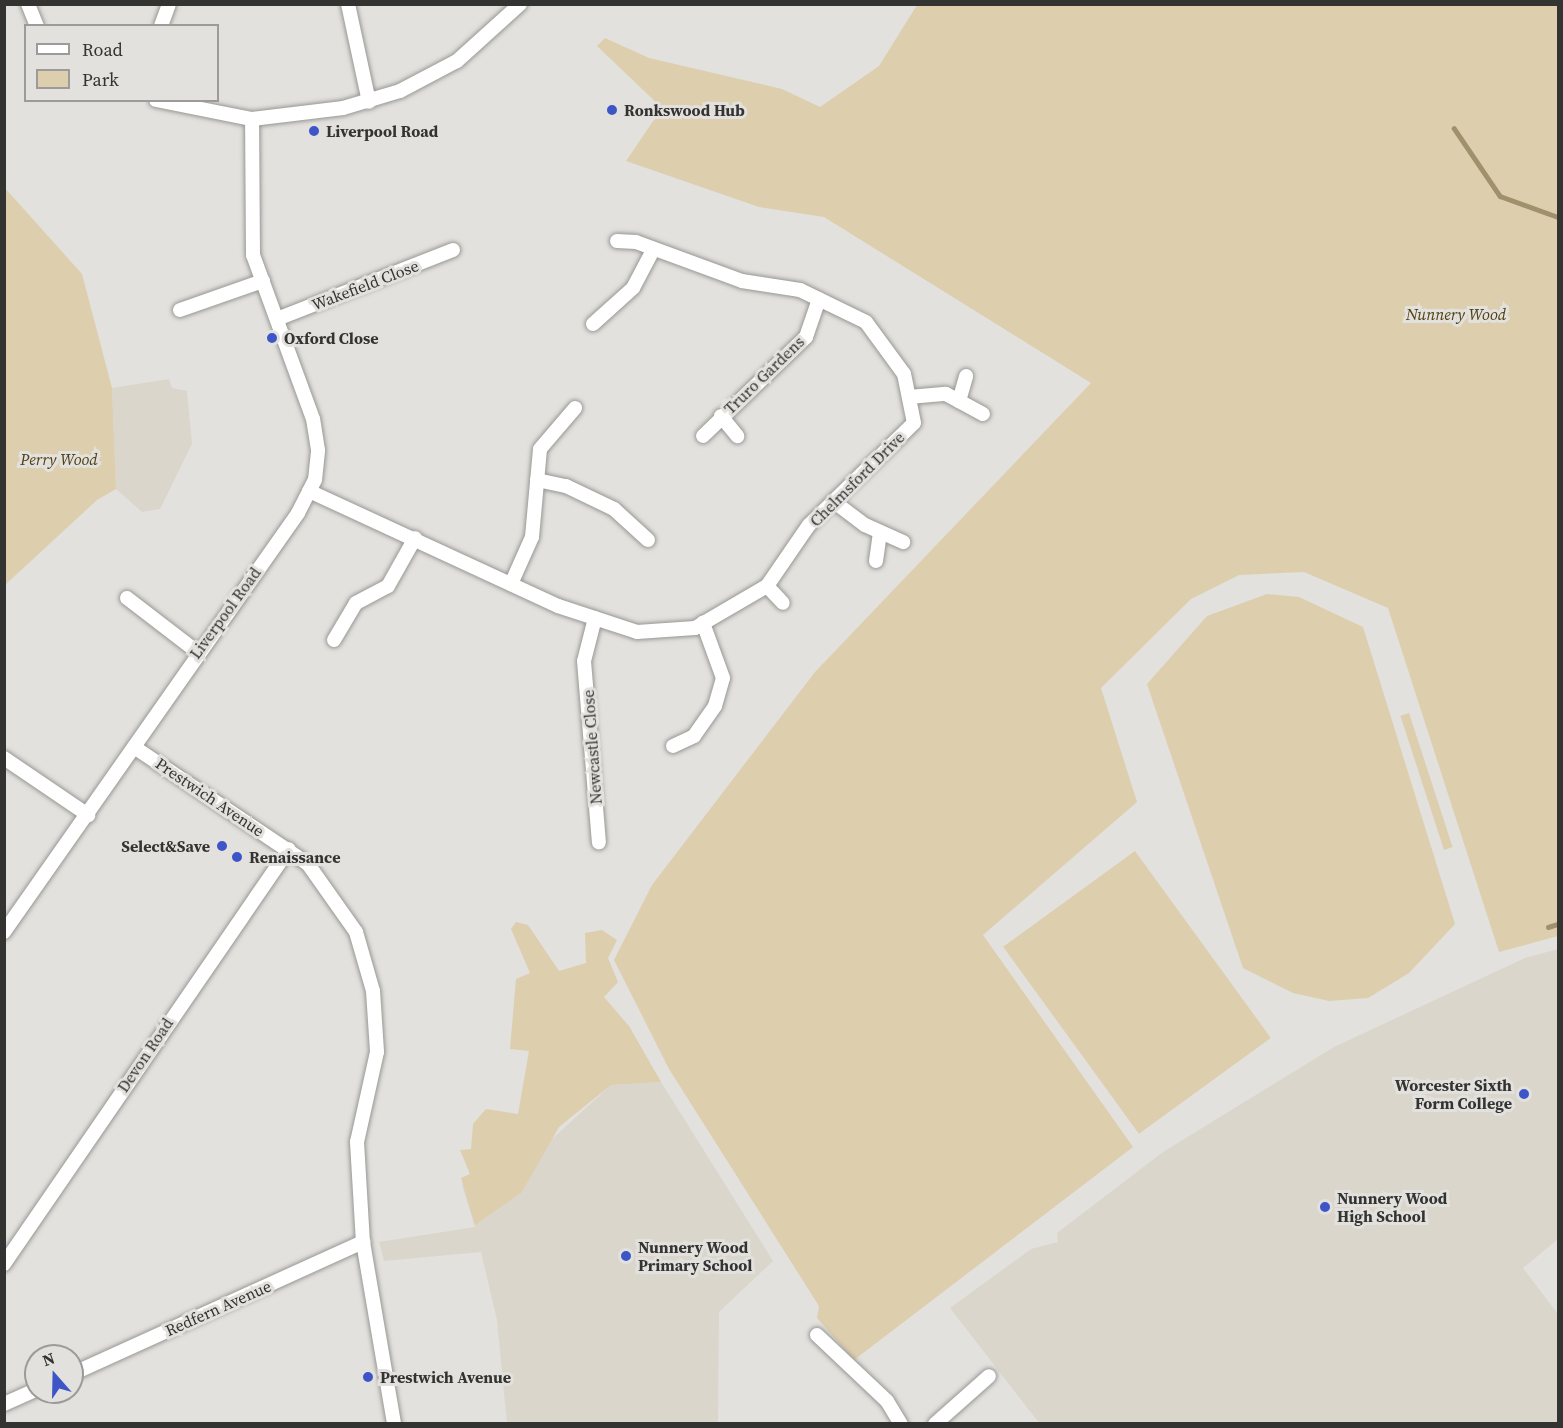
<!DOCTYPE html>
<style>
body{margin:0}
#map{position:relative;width:1563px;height:1428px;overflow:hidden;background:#e2e1dd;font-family:"Source Serif 4",serif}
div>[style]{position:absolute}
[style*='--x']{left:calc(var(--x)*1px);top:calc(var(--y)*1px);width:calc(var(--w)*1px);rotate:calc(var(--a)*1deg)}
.built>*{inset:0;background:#dbd6cc}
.green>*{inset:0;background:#ddceae;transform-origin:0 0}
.stream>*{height:4.5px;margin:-2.25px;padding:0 2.25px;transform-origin:2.25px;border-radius:2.25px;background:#a1906c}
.roads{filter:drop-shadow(0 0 2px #989794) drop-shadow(0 0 2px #989794)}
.minor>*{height:14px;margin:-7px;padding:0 7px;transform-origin:7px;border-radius:7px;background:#fff}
.dots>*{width:16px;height:16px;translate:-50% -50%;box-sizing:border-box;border:3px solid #e2e1dd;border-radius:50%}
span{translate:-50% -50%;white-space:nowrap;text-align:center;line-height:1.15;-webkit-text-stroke:6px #e2e1dd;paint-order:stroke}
.poi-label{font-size:16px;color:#333332;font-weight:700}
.left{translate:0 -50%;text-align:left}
.right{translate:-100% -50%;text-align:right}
.street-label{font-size:16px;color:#333332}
.park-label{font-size:16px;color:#534012;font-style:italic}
.frame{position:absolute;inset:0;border:6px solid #333332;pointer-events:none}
.legend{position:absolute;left:24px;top:24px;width:195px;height:78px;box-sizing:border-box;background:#e2e1dd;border:2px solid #9c9b99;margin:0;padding:8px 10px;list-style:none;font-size:18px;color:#333332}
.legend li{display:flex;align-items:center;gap:12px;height:30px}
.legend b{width:30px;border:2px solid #9c9b99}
.north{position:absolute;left:24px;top:1344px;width:60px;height:60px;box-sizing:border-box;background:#e2e1dd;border:2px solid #9c9b99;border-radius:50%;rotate:340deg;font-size:16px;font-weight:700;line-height:24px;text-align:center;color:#333332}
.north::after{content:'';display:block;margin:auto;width:21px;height:27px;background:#3e55c8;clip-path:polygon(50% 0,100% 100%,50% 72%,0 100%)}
</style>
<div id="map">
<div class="built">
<div style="clip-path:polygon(169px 379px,172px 388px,187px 391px,192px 444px,160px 509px,142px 512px,116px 489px,112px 388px)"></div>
<div style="clip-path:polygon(1558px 949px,1558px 1239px,1523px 1268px,1558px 1314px,1558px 1423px,1039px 1423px,950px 1308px,1031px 1249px,1058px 1242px,1057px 1233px,1163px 1152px,1334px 1047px,1525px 958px)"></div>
<div style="clip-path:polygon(661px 1082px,773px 1261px,719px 1312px,718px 1423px,507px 1424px,497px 1320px,481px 1252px,384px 1261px,379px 1242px,475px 1227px,462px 1185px,552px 1139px,611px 1085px)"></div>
</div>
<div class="green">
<div style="clip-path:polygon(917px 5px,1558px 5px,1558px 936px,1499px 952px,1388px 608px,1304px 572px,1239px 575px,1191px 599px,1101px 688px,1137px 802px,983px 935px,1133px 1147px,854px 1360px,817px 1318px,819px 1306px,669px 1069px,614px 960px,652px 885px,815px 672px,1091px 383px,824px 217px,759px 207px,626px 161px,662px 108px,597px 46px,605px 38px,649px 58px,782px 89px,820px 107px,879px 66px)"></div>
<div style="clip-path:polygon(4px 187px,82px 274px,112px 388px,116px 489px,97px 500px,5px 585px)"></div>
<div style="clip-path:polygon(1267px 594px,1299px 597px,1363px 627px,1455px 924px,1409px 973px,1368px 998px,1329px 1001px,1293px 993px,1243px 968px,1147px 684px,1207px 616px)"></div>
<div style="left:1409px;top:713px;width:141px;height:9px;rotate:72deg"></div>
<div style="left:1135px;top:851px;width:231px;height:163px;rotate:54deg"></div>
<div style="clip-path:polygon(516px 922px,528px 925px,559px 971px,586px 963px,585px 933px,602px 930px,617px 940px,608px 958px,618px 982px,604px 997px,629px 1026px,661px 1082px,611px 1085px,559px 1127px,522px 1192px,475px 1225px,461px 1178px,470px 1174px,460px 1150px,471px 1149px,473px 1124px,486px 1109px,518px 1114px,529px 1051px,510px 1049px,516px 979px,530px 973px,511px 929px)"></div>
</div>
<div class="stream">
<div style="--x:1454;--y:128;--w:82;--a:55.9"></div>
<div style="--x:1500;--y:196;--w:62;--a:19.9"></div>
<div style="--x:1548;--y:927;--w:10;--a:-17"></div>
</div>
<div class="roads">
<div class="minor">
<div style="--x:28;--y:4;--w:24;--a:68"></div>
<div style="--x:348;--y:4;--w:100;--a:77.9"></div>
<div style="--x:161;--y:26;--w:23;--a:-70"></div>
<div style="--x:156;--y:100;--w:98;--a:11.2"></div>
<div style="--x:252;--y:119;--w:92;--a:-6.9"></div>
<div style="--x:343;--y:108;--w:59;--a:-16.6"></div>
<div style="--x:400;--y:91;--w:64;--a:-27.8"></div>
<div style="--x:457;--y:61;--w:85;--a:-42.1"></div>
<div style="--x:180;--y:310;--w:88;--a:-19.3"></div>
<div style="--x:277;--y:319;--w:189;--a:-21.4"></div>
<div style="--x:593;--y:324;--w:54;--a:-42"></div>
<div style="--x:633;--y:288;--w:41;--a:-62.2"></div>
<div style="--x:909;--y:397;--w:37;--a:-5"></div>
<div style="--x:946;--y:394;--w:42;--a:28.4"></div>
<div style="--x:959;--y:401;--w:26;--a:-74"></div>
<div style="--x:721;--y:416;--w:26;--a:51"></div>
<div style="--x:703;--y:436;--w:143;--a:-43.9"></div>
<div style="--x:806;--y:337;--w:40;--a:-71.1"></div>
<div style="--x:537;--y:480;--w:30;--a:12"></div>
<div style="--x:566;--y:486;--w:53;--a:25.6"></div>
<div style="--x:614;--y:509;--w:46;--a:42.4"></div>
<div style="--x:309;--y:491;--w:274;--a:24.8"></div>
<div style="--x:558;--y:606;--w:83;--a:18.2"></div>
<div style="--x:637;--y:632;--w:58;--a:-3.9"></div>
<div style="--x:695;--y:628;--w:83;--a:-30.3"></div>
<div style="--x:767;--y:586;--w:74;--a:-55.5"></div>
<div style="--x:809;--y:525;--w:146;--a:-44.2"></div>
<div style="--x:914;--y:423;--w:50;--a:-101.5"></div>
<div style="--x:904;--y:374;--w:64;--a:-126.2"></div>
<div style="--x:866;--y:322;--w:73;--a:-154.1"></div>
<div style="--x:800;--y:290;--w:59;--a:-171.2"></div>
<div style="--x:742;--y:281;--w:113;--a:-159.8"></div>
<div style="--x:636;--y:242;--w:19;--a:-177"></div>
<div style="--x:833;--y:501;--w:40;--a:37"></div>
<div style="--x:865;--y:525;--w:42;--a:24.1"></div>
<div style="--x:876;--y:561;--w:29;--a:-82"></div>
<div style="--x:511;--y:584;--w:51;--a:-65.9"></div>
<div style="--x:532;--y:537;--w:88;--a:-84.8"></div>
<div style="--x:540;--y:449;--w:54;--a:-49.5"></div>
<div style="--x:767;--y:586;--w:23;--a:47"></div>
<div style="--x:127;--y:598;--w:87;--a:37.5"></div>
<div style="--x:595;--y:618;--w:44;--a:104.3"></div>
<div style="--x:584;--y:661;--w:182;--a:85.3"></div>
<div style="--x:334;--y:640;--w:43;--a:-59.3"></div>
<div style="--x:356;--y:603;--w:36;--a:-28"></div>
<div style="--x:388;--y:586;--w:55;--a:-60.6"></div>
<div style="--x:673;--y:746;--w:23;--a:-25"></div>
<div style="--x:694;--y:736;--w:37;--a:-55"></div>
<div style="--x:715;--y:706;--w:29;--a:-74"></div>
<div style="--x:723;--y:678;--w:59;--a:-110"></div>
<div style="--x:134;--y:747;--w:210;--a:33.9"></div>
<div style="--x:308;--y:864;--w:83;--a:54.8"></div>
<div style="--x:356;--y:932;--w:61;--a:73.9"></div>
<div style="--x:373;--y:991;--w:61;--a:86.2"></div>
<div style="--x:377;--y:1052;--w:92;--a:102.5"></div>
<div style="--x:357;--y:1142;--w:100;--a:86.6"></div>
<div style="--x:363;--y:1242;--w:185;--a:80.3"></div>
<div style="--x:4;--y:758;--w:102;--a:34.2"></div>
<div style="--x:4;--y:932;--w:512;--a:-54.94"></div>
<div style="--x:298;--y:513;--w:37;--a:-63"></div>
<div style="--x:315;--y:480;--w:30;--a:-84"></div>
<div style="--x:318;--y:450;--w:31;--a:-99"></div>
<div style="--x:313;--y:419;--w:175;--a:-110.1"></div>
<div style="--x:253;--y:255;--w:136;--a:-90.4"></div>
<div style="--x:4;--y:1264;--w:503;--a:-55.52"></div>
<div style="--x:817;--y:1335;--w:96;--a:43.3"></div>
<div style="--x:887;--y:1401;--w:27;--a:59"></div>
<div style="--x:72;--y:1374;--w:320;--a:-24.4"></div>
<div style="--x:4;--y:1404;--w:35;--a:-24"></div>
<div style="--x:935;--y:1424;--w:72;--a:-41.6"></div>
</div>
</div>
<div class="dots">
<div style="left:612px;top:110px;background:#3e55c8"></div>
<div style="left:314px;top:131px;background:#3e55c8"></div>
<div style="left:272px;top:338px;background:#3e55c8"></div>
<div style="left:222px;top:846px;background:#3e55c8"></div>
<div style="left:237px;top:857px;background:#3e55c8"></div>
<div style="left:1524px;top:1094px;background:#3e55c8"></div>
<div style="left:1325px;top:1207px;background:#3e55c8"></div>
<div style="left:626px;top:1256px;background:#3e55c8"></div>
<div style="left:368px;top:1377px;background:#3e55c8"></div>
</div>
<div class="poi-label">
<span class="left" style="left:624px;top:110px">Ronkswood Hub</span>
<span class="left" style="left:326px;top:131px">Liverpool Road</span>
<span class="left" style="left:284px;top:338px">Oxford Close</span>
<span class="right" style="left:210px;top:846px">Select&amp;Save</span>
<span class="left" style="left:249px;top:857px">Renaissance</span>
<span class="right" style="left:1512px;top:1094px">Worcester Sixth<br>Form College</span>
<span class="left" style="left:1337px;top:1207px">Nunnery Wood<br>High School</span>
<span class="left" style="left:638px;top:1256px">Nunnery Wood<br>Primary School</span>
<span class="left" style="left:380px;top:1377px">Prestwich Avenue</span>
</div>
<div class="street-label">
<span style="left:365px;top:285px;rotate:-21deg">Wakefield Close</span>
<span style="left:764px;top:375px;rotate:-44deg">Truro Gardens</span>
<span style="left:857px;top:479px;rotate:-45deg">Chelmsford Drive</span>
<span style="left:225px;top:613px;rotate:-54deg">Liverpool Road</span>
<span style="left:592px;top:747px;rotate:-94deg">Newcastle Close</span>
<span style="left:210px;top:797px;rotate:34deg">Prestwich Avenue</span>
<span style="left:145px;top:1055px;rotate:-56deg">Devon Road</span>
<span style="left:218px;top:1308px;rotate:-24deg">Redfern Avenue</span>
</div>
<div class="park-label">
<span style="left:1456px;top:314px">Nunnery Wood</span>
<span style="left:59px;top:459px">Perry Wood</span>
</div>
<div class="frame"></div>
<ul class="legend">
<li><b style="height:8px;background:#fff"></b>Road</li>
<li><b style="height:16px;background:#ddceae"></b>Park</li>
</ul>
<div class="north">N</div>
</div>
